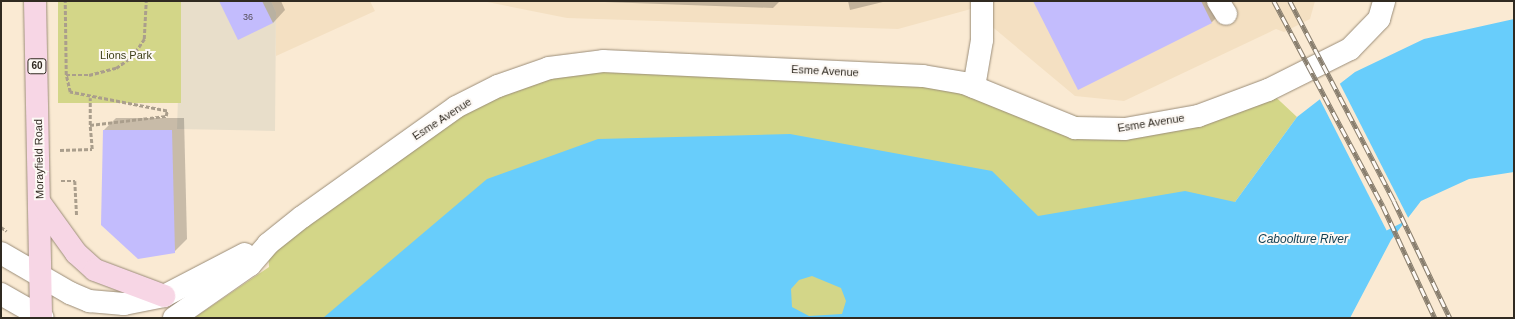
<!DOCTYPE html>
<style>
body{margin:0}
#map{position:relative;width:1515px;height:319px;overflow:hidden;background:#faead3;font-family:Helvetica,sans-serif}
div>[style]{position:absolute}
[style*='--x']{left:calc(var(--x)*1px);top:calc(var(--y)*1px);width:calc(var(--w)*1px);rotate:calc(var(--a)*1deg)}
.built>*{inset:0;background:#f4e0c2}
.industrial>*{inset:0;background:#e8deca}
.green>*{inset:0;background:#d3d688;transform-origin:0 0}
.water>*{inset:0;background:#68cdfb}
.pier>*{inset:0;background:#faead3;transform-origin:0 0}
.shadow>*{inset:0;background:#0003}
.building>*{inset:0;background:#c3bcfd}
.path>*{height:2.5px;margin-top:-1.25px;transform-origin:0;background:repeating-linear-gradient(90deg,#aa9e8c 0 4px,transparent 0 6px)}
.roads{filter:drop-shadow(0 0 1px #9b8d78) drop-shadow(0 0 1px #9b8d78)}
.minor>*{height:22px;margin:-11px;padding:0 11px;transform-origin:11px;border-radius:11px;background:#fff}
.major>*{height:22px;margin:-11px;padding:0 11px;transform-origin:11px;border-radius:11px;background:#f7d6e5}
.rail>*{height:4.5px;margin-top:-2.25px;transform-origin:0;background:repeating-linear-gradient(90deg,#fdf9f5 0 9px,#887e6e 0 18px);box-sizing:border-box;border-block:1px solid #887e6e}
span{translate:-50% -50%;white-space:nowrap;text-align:center;line-height:1.15;-webkit-text-stroke:4px #fdf9f5;paint-order:stroke}
.number-label{font-size:9px;color:#554e58}
.number-label span{-webkit-text-stroke-width:0}
.shield-label span{padding:1px 3px;background:#fdf9f5;border:1px solid;border-radius:3px;-webkit-text-stroke-width:0}
.shield-label{font-size:10px;color:#302a21;font-weight:700}
.park-label{font-size:11px;color:#3f401a}
.street-label{font-size:11px;color:#302a21}
.water-label{font-size:12px;color:#164255;font-style:italic}
.frame{position:absolute;inset:0;border:2px solid #302a21;pointer-events:none}
</style>
<div id="map">
<div class="built">
<div style="clip-path:polygon(271px 1px,370px 1px,375px 11px,276px 56px,276px 12px)"></div>
<div style="clip-path:polygon(482px 1px,1315px 1px,1310px 19px,1284px 32px,1276px 29px,1124px 101px,1075px 96px,971px 9px,898px 29px,567px 18px)"></div>
</div>
<div class="industrial">
<div style="clip-path:polygon(181px 1px,271px 1px,276px 12px,275px 131px,177px 129px)"></div>
</div>
<div class="green">
<div style="left:58px;top:1px;width:123px;height:102px"></div>
<div style="clip-path:polygon(549px 68px,923px 76px,1125px 129px,1268px 90px,1297px 117px,1235px 202px,1167px 318px,194px 318px,269px 267px,268px 244px,456px 107px)"></div>
</div>
<div class="water">
<div style="clip-path:polygon(evenodd,1514px 19px,1514px 172px,1469px 179px,1421px 201px,1391px 240px,1350px 318px,323px 318px,487px 179px,598px 139px,790px 134px,992px 171px,1038px 216px,1185px 191px,1235px 202px,1297px 117px,1355px 72px,1424px 39px,1514px 19px,812px 276px,841px 288px,846px 301px,842px 314px,809px 316px,792px 307px,791px 289px,799px 280px,812px 276px)"></div>
</div>
<div class="pier">
<div style="left:1339px;top:82px;width:154px;height:25px;rotate:63deg"></div>
</div>
<div class="shadow">
<div style="clip-path:polygon(220px 1px,281px 1px,285px 10px,273px 23px)"></div>
<div style="clip-path:polygon(577px 1px,780px 1px,773px 8px)"></div>
<div style="clip-path:polygon(848px 1px,887px 1px,850px 10px)"></div>
<div style="clip-path:polygon(1039px 1px,1219px 1px,1224px 10px,1212px 22px)"></div>
<div style="clip-path:polygon(116px 118px,184px 118px,187px 239px,174px 252px,104px 130px)"></div>
</div>
<div class="building">
<div style="clip-path:polygon(219px 1px,262px 1px,273px 23px,238px 40px)"></div>
<div style="clip-path:polygon(1033px 1px,1201px 1px,1212px 23px,1078px 90px)"></div>
<div style="clip-path:polygon(103px 130px,172px 130px,175px 253px,138px 259px,101px 225px)"></div>
</div>
<div class="path">
<div style="--x:66;--y:75;--w:23;--a:0"></div>
<div style="--x:89;--y:75;--w:28;--a:-15"></div>
<div style="--x:116;--y:68;--w:19;--a:-35"></div>
<div style="--x:132;--y:57;--w:22;--a:-56"></div>
<div style="--x:144;--y:39;--w:38;--a:-87"></div>
<div style="--x:90;--y:125;--w:27;--a:-90"></div>
<div style="--x:60;--y:150;--w:32;--a:-2"></div>
<div style="--x:92;--y:149;--w:24;--a:-95"></div>
<div style="--x:90;--y:125;--w:77;--a:-6.8"></div>
<div style="--x:166;--y:116;--w:5;--a:-79"></div>
<div style="--x:167;--y:111;--w:99;--a:-168.9"></div>
<div style="--x:70;--y:92;--w:17;--a:-103"></div>
<div style="--x:66;--y:75;--w:74;--a:-90.8"></div>
<div style="--x:61;--y:181;--w:14;--a:0"></div>
<div style="--x:75;--y:181;--w:35;--a:87"></div>
<div style="--x:1;--y:227;--w:7;--a:34"></div>
</div>
<div class="roads">
<div class="minor">
<div style="--x:1218;--y:1;--w:15;--a:58"></div>
<div style="--x:974;--y:87;--w:48;--a:-80.3"></div>
<div style="--x:982;--y:40;--w:39;--a:-90"></div>
<div style="--x:1;--y:253;--w:80;--a:30.1"></div>
<div style="--x:70;--y:293;--w:21;--a:23"></div>
<div style="--x:89;--y:301;--w:35;--a:5"></div>
<div style="--x:124;--y:304;--w:41;--a:-11.3"></div>
<div style="--x:164;--y:296;--w:91;--a:-27.4"></div>
<div style="--x:1;--y:294;--w:48;--a:29.7"></div>
<div style="--x:174;--y:318;--w:93;--a:-34.9"></div>
<div style="--x:250;--y:265;--w:28;--a:-49"></div>
<div style="--x:268;--y:244;--w:43;--a:-38.5"></div>
<div style="--x:302;--y:217;--w:189;--a:-35.5"></div>
<div style="--x:456;--y:107;--w:47;--a:-26.6"></div>
<div style="--x:498;--y:86;--w:54;--a:-19.4"></div>
<div style="--x:549;--y:68;--w:54;--a:-7.4"></div>
<div style="--x:603;--y:61;--w:320;--a:2.7"></div>
<div style="--x:923;--y:76;--w:42;--a:9.7"></div>
<div style="--x:964;--y:83;--w:120;--a:22.1"></div>
<div style="--x:1075;--y:128;--w:50;--a:1.1"></div>
<div style="--x:1125;--y:129;--w:74;--a:-10.1"></div>
<div style="--x:1198;--y:116;--w:75;--a:-20.4"></div>
<div style="--x:1268;--y:90;--w:92;--a:-26.6"></div>
<div style="--x:1350;--y:49;--w:42;--a:-46"></div>
<div style="--x:1379;--y:19;--w:19;--a:-74"></div>
</div>
<div class="major">
<div style="--x:35;--y:1;--w:317;--a:88.9"></div>
<div style="--x:40;--y:203;--w:62;--a:54.2"></div>
<div style="--x:76;--y:253;--w:25;--a:42"></div>
<div style="--x:95;--y:270;--w:74;--a:20.6"></div>
</div>
</div>
<div class="rail">
<div style="--x:1274;--y:1;--w:232;--a:62"></div>
<div style="--x:1383;--y:206;--w:123;--a:65.1"></div>
<div style="--x:1290;--y:1;--w:225;--a:62.5"></div>
<div style="--x:1394;--y:201;--w:130;--a:64.4"></div>
</div>
<div class="number-label">
<span style="left:248px;top:17px">36</span>
</div>
<div class="shield-label">
<span style="left:37px;top:66px">60</span>
</div>
<div class="park-label">
<span style="left:126px;top:55px">Lions Park</span>
</div>
<div class="street-label">
<span style="left:825px;top:71px;rotate:3deg">Esme Avenue</span>
<span style="left:442px;top:119px;rotate:-33deg">Esme Avenue</span>
<span style="left:1151px;top:123px;rotate:-9deg">Esme Avenue</span>
<span style="left:39px;top:159px;rotate:-91deg">Morayfield Road</span>
</div>
<div class="water-label">
<span style="left:1303px;top:240px">Caboolture River</span>
</div>
<div class="frame"></div>
</div>
